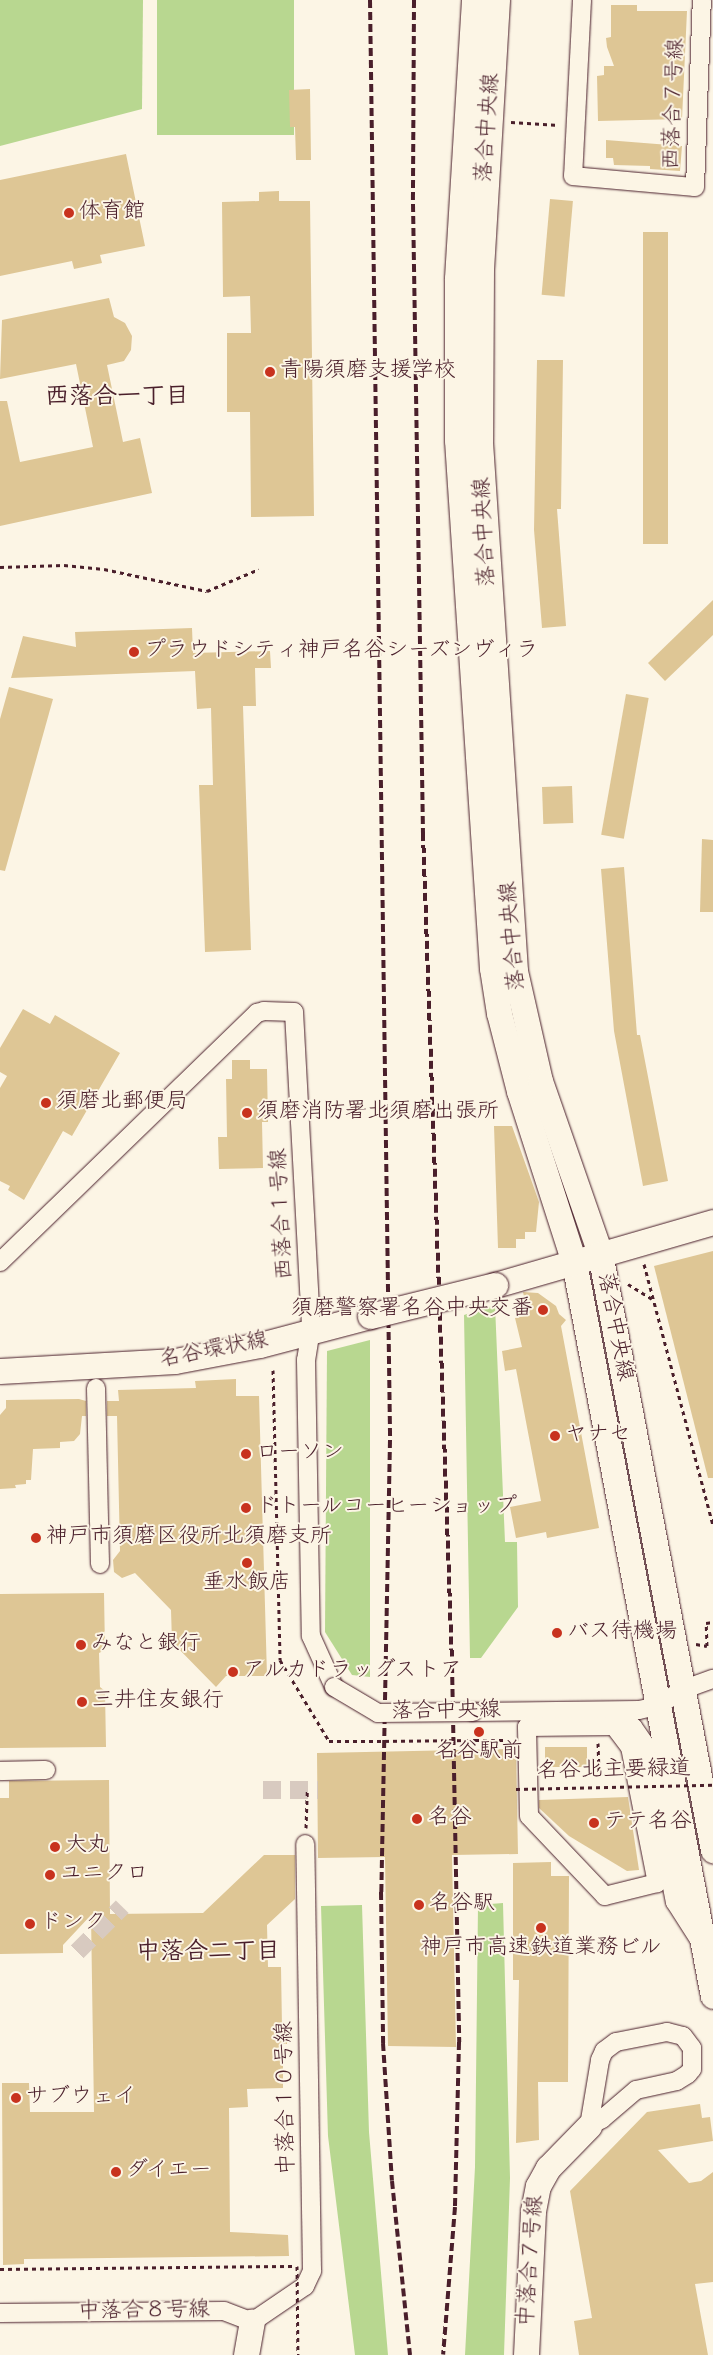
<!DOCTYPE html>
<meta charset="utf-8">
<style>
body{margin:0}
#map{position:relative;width:713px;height:2355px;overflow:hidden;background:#fcf5e5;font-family:"Indie Flower","Klee One",sans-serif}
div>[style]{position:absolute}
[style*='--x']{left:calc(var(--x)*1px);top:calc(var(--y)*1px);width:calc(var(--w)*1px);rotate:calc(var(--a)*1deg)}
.green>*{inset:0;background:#b8d790;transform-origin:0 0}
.building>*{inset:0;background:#dec695;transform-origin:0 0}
.street-tunnel>*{height:18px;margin-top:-9px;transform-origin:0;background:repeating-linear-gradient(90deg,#d8cac0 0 18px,transparent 0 27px)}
.path>*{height:3px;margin-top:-1.5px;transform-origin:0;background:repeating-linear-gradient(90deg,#4a1f2b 0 4px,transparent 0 8px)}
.roads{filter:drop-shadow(0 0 1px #4a1f2b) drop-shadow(0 0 1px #4a1f2b)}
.street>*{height:18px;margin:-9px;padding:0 9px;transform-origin:9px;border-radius:9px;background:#fcf5e5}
.secondary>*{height:25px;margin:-12.5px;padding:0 12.5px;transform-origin:12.5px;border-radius:12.5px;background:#fcf5e5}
.rail>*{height:4px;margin-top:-2px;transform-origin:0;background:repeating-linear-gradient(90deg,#4a1f2b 0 8px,transparent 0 12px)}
.path-bridge>*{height:3px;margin-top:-1.5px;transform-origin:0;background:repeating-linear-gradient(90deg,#4a1f2b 0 4px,transparent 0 8px)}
.bridges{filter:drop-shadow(0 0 1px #4a1f2b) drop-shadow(0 0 1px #4a1f2b)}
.street-bridge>*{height:18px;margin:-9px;padding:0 9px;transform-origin:9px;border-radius:9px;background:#fcf5e5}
.secondary-bridge>*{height:25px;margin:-12.5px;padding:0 12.5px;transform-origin:12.5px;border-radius:12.5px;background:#fcf5e5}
.dots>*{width:14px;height:14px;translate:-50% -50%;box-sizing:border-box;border:2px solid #fcf5e5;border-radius:50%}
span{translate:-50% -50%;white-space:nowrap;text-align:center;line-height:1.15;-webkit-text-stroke:4px #fcf5e5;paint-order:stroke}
.street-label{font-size:22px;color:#4a1f2b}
.poi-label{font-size:22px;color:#4a1f2b}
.left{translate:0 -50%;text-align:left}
.right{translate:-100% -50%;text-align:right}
.neighbourhood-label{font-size:24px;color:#4a1f2b;font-weight:700}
</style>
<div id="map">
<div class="green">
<div style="clip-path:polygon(0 0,143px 0,142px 109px,0 146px)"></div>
<div style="left:157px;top:0;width:137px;height:135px"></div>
<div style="clip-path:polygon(495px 1305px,505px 1542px,517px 1542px,518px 1607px,481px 1658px,470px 1658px,464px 1315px)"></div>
<div style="clip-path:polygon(370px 1340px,370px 1677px,352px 1675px,325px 1632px,327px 1351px)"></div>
<div style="clip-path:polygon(503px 1903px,510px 2178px,504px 2355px,465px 2355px,475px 2167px,478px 1905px)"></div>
<div style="clip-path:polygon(362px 1905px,369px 2132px,388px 2355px,355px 2355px,328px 2136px,321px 1906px)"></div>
</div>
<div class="building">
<div style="clip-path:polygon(611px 5px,637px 5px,637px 11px,687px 11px,682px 119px,598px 121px,597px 76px,604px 75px,604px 66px,614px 66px,607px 47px,606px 38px,611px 37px)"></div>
<div style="clip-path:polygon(310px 89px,311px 160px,296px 160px,295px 127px,290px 127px,289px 90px)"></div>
<div style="clip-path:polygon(606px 140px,682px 146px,680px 171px,650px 169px,650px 166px,614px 165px,613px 158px,606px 158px)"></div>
<div style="clip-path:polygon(126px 154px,145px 246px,100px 255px,102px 263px,74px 269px,72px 261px,0 276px,0 180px)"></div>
<div style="clip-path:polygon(279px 191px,279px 201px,310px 201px,314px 516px,251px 517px,250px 412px,227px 412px,227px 333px,251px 333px,250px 296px,223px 297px,222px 202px,259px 201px,259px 192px)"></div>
<div style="left:550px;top:199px;width:23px;height:96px;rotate:5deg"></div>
<div style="left:643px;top:232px;width:25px;height:312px"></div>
<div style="clip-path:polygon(109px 298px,114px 317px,125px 323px,132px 336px,131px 350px,124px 361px,107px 365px,123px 442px,140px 438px,152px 493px,0 526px,0 401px,7px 401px,20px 462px,93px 447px,76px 364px,0 379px,2px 320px)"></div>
<div style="clip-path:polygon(537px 360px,563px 360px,561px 509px,557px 509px,566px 626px,542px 628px,534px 530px)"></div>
<div style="clip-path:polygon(713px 600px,713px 635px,665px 681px,648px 663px)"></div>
<div style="clip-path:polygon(192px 628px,193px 653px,270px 651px,271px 668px,255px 668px,256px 706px,243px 706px,251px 950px,205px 952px,199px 785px,213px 785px,211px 708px,197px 709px,195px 671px,11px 678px,23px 636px,76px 647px,75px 632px)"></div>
<div style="clip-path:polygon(9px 687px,53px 699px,5px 871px,0 870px,0 719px)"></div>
<div style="left:626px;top:694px;width:23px;height:143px;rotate:10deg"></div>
<div style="left:572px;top:786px;width:37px;height:30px;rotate:88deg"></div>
<div style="clip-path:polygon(702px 839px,713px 840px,713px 912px,700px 912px)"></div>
<div style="clip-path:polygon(624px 867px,637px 1035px,640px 1035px,668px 1181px,643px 1186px,614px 1031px,601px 869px)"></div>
<div style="clip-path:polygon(23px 1009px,50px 1024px,55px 1015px,120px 1053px,72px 1136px,63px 1131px,24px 1200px,8px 1190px,10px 1186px,0 1181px,0 1088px,7px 1076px,0 1072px,0 1048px)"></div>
<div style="clip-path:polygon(232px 1060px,250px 1060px,250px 1069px,267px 1069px,268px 1122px,262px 1122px,263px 1168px,219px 1169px,218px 1137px,227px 1137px,226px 1079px,232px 1079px)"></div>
<div style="clip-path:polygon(494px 1126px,512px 1126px,539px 1202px,536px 1232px,525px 1232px,525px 1239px,516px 1239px,516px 1248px,498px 1248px)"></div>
<div style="clip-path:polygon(713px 1251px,713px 1478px,708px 1478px,654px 1266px)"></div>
<div style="clip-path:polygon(523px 1292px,538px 1293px,556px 1306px,559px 1314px,566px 1320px,561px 1326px,599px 1528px,547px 1538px,546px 1532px,516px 1538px,510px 1507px,541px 1501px,516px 1369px,505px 1371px,502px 1351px,522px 1347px,515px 1318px,528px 1315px)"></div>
<div style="clip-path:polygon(236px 1379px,236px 1396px,259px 1396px,267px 1676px,226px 1676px,216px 1687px,172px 1642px,171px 1610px,135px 1573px,122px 1578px,114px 1572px,113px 1560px,120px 1551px,117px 1416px,107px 1416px,107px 1401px,119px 1401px,118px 1390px,196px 1388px,195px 1381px)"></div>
<div style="clip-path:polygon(79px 1399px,86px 1401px,86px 1416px,82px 1416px,80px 1434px,74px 1441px,60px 1442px,60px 1448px,33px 1449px,31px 1480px,26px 1480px,26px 1484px,15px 1485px,16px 1488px,0 1489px,0 1415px,6px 1408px,6px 1400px)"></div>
<div style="clip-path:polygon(104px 1593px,105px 1650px,99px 1653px,100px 1687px,105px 1691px,106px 1747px,0 1748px,0 1594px)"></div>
<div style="left:587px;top:1747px;width:20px;height:42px;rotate:90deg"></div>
<div style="clip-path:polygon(516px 1749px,518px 1854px,452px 1855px,456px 2047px,388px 2046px,385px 1857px,318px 1858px,317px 1753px)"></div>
<div style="clip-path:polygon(109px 1780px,110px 1914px,203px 1913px,264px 1855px,295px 1855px,295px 1899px,267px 1925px,268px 1967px,281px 1967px,282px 2027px,287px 2027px,287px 2044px,283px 2044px,283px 2088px,247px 2089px,248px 2107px,229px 2108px,230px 2232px,288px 2235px,289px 2256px,24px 2259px,24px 2264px,3px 2265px,2px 2083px,29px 2083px,30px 2112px,94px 2112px,91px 1915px,63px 1945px,63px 1953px,0 1954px,0 1798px,9px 1798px,9px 1781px)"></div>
<div style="clip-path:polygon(628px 1797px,639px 1870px,627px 1871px,569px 1836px,539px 1808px,539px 1800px)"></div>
<div style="clip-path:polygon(551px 1862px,551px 1876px,569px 1876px,568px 2082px,538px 2082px,539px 2140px,516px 2143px,519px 1980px,513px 1980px,513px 1863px)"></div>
<div style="clip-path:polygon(700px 2104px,702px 2118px,710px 2117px,713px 2141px,658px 2150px,689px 2183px,701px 2181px,713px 2172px,713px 2282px,695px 2284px,708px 2355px,579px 2355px,574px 2321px,592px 2318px,570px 2191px,647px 2112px)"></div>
</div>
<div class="street-tunnel">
<div style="--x:263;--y:1790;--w:55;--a:0"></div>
<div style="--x:77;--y:1952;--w:64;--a:-45"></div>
</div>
<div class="path">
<div style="--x:511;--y:122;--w:48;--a:3.6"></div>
<div style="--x:0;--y:567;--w:64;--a:-1.8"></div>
<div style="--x:64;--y:565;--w:40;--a:5.7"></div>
<div style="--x:104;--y:569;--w:105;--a:12.1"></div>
<div style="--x:207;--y:591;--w:56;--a:-22.9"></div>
<div style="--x:644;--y:1264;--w:271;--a:75.2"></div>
<div style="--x:628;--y:1284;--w:28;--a:32"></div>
<div style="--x:273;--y:1370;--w:290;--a:88.6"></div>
<div style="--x:280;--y:1660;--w:95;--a:58.8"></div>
<div style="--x:329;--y:1741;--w:48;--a:0"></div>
<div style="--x:696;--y:1644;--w:11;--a:10"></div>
<div style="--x:707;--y:1646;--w:23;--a:-92"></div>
<div style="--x:706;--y:1623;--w:7;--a:-8"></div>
<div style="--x:475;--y:1740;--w:34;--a:0"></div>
<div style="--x:598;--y:1743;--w:31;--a:88"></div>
<div style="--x:599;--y:1774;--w:20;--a:0"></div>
<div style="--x:306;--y:1828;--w:38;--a:-88"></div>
<div style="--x:273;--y:2140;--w:20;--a:-3"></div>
<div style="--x:0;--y:2269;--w:294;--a:-0.6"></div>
</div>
<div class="roads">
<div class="street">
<div style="--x:582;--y:0;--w:176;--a:92.9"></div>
<div style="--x:573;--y:176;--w:122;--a:5.2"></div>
<div style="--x:695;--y:187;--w:187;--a:-87.9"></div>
<div style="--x:0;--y:1262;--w:358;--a:-44.1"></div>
<div style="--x:257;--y:1013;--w:7;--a:-16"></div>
<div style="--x:264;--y:1011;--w:30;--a:2"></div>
<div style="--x:294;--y:1012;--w:317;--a:86.9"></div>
<div style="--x:311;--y:1329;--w:31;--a:99"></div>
<div style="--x:306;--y:1360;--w:276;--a:89"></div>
<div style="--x:311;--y:1636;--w:56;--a:65.7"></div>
<div style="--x:96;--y:1388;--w:176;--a:88.7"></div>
<div style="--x:614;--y:1711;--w:25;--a:40"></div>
<div style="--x:633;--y:1727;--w:19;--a:55"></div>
<div style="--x:644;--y:1743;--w:162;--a:79"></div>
<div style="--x:675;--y:1902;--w:43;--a:57.4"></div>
<div style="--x:473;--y:1712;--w:166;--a:-0.7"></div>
<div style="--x:639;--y:1710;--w:19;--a:-12"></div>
<div style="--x:658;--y:1706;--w:29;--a:-34"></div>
<div style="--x:682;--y:1690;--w:33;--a:-20"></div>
<div style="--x:614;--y:1726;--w:26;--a:53"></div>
<div style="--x:630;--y:1747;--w:139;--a:78.8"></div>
<div style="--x:657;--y:1883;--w:54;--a:166"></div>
<div style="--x:605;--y:1896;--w:110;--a:-133.5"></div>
<div style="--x:529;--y:1816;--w:89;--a:-91.3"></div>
<div style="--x:527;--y:1727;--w:87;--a:-0.7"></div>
<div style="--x:0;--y:1771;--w:46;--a:-1.2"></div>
<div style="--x:667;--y:2032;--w:16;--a:14"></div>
<div style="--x:683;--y:2036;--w:15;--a:53"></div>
<div style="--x:692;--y:2048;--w:21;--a:90"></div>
<div style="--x:692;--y:2069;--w:6;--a:129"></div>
<div style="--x:688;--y:2074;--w:13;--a:148"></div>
<div style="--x:677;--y:2081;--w:42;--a:167.6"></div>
<div style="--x:636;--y:2090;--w:45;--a:139.5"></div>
<div style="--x:602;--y:2119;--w:15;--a:152"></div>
<div style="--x:589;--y:2126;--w:67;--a:-80.5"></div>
<div style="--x:600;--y:2060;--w:10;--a:-66"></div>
<div style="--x:604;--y:2051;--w:15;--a:-37"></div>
<div style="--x:616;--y:2042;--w:52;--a:-11.1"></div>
<div style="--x:0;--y:2313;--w:224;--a:-0.5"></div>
<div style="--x:224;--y:2311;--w:30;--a:21"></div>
<div style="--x:252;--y:2322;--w:64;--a:-34.2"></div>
<div style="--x:305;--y:2286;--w:17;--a:-65"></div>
<div style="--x:312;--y:2271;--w:427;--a:-90.9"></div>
</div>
<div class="secondary">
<div style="--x:474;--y:0;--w:280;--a:93.5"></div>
<div style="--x:457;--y:279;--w:161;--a:90"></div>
<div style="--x:457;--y:440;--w:529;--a:86.21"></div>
<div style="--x:492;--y:968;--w:46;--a:81.2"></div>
<div style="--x:499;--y:1013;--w:81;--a:75.6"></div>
<div style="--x:519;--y:1091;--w:180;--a:72.2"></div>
<div style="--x:574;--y:1262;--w:747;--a:79.28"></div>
<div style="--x:497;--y:0;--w:269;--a:93.4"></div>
<div style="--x:481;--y:269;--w:173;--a:90.3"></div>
<div style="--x:480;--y:442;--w:530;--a:86.21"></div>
<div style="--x:515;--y:971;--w:113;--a:77.2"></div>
<div style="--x:540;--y:1081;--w:182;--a:70.8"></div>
<div style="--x:600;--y:1253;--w:608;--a:79.28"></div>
<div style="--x:495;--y:1285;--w:227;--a:-16.1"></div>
<div style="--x:0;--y:1371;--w:175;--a:-3.3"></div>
<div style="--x:175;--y:1361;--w:86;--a:-10.7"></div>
<div style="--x:260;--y:1345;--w:114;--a:-14.8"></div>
<div style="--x:246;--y:2355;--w:34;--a:-80"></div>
<div style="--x:526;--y:2355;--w:144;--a:-87.2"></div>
<div style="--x:533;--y:2211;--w:25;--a:-79"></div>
<div style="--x:538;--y:2186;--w:21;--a:-61"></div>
<div style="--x:548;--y:2168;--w:59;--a:-45.7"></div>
</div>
</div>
<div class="rail">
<div style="--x:370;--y:0;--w:1440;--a:89.2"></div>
<div style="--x:390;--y:1440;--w:452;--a:91.1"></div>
<div style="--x:381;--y:1892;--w:151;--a:89.2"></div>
<div style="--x:383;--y:2043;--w:138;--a:86.3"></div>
<div style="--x:392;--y:2181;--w:175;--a:84.1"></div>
<div style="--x:414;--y:0;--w:204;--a:90.3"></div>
<div style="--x:413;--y:204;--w:629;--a:89.09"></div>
<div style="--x:423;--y:833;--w:833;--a:88"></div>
<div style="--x:452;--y:1665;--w:377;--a:88.9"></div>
<div style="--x:459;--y:2042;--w:165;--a:91.4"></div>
<div style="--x:455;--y:2207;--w:148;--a:94.6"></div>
</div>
<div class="path-bridge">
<div style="--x:377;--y:1741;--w:98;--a:-0.6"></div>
<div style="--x:516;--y:1789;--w:197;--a:-1.2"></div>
<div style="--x:297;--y:2266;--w:89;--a:89.4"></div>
</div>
<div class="bridges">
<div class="street-bridge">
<div style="--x:334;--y:1687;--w:51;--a:30.6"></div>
<div style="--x:378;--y:1713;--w:95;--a:-0.6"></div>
</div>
<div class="secondary-bridge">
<div style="--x:370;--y:1316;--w:129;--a:-13.9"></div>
</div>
</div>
<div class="dots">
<div style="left:69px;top:213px;background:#c8321e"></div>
<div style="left:270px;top:372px;background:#c8321e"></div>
<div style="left:134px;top:652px;background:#c8321e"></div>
<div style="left:46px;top:1103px;background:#c8321e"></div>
<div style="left:247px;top:1113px;background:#c8321e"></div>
<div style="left:543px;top:1310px;background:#c8321e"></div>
<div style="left:555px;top:1436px;background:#c8321e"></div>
<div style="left:246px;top:1454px;background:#c8321e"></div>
<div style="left:246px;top:1508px;background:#c8321e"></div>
<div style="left:36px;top:1538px;background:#c8321e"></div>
<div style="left:247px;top:1563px;background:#c8321e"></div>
<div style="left:557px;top:1633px;background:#c8321e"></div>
<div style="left:81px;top:1645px;background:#c8321e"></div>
<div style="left:233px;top:1672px;background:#c8321e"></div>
<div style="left:82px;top:1702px;background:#c8321e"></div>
<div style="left:479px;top:1732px;background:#c8321e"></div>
<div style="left:417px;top:1819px;background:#c8321e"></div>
<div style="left:594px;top:1823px;background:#c8321e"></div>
<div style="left:55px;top:1847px;background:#c8321e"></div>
<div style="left:50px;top:1875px;background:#c8321e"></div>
<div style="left:419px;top:1905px;background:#c8321e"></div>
<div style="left:30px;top:1924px;background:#c8321e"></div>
<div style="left:541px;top:1928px;background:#c8321e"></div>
<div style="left:16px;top:2098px;background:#c8321e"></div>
<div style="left:116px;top:2172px;background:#c8321e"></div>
</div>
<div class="street-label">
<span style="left:675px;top:104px;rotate:-88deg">西落合７号線</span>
<span style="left:489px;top:128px;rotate:-86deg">落合中央線</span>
<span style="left:486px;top:532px;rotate:-93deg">落合中央線</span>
<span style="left:514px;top:936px;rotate:-95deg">落合中央線</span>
<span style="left:283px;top:1214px;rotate:-93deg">西落合１号線</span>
<span style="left:614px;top:1327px;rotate:79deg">落合中央線</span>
<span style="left:214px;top:1351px;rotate:-11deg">名谷環状線</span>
<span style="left:446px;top:1712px;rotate:-1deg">落合中央線</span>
<span style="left:614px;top:1771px;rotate:-1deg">名谷北主要緑道</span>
<span style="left:287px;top:2098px;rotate:-91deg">中落合１０号線</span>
<span style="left:532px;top:2261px;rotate:-86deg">中落合７号線</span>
<span style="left:144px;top:2312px;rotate:-1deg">中落合８号線</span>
</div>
<div class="poi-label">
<span class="left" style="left:79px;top:213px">体育館</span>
<span class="left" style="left:280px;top:372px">青陽須磨支援学校</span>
<span class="left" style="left:144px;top:652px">プラウドシティ神戸名谷シーズンヴィラ</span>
<span class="left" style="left:56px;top:1103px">須磨北郵便局</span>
<span class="left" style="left:257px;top:1113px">須磨消防署北須磨出張所</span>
<span class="right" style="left:533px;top:1310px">須磨警察署名谷中央交番</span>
<span class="left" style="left:565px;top:1436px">ヤナセ</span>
<span class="left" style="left:256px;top:1454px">ローソン</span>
<span class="left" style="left:256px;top:1508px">ドトールコーヒーショップ</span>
<span class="left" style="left:46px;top:1538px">神戸市須磨区役所北須磨支所</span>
<span style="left:247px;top:1584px">垂水飯店</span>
<span class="left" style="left:567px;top:1633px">バス待機場</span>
<span class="left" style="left:91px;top:1645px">みなと銀行</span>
<span class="left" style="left:243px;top:1672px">アルカドラッグストア</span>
<span class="left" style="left:92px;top:1702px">三井住友銀行</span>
<span style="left:479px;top:1753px">名谷駅前</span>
<span class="left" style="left:428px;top:1819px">名谷</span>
<span class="left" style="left:604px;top:1823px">テテ名谷</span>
<span class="left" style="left:65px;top:1847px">大丸</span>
<span class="left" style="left:60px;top:1875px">ユニクロ</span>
<span class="left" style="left:429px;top:1905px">名谷駅</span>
<span class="left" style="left:40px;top:1924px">ドンク</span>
<span style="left:541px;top:1949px">神戸市高速鉄道業務ビル</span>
<span class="left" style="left:26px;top:2098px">サブウェイ</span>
<span class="left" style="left:126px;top:2172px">ダイエー</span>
</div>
<div class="neighbourhood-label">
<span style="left:117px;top:398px">西落合一丁目</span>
<span style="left:208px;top:1953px">中落合二丁目</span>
</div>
</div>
